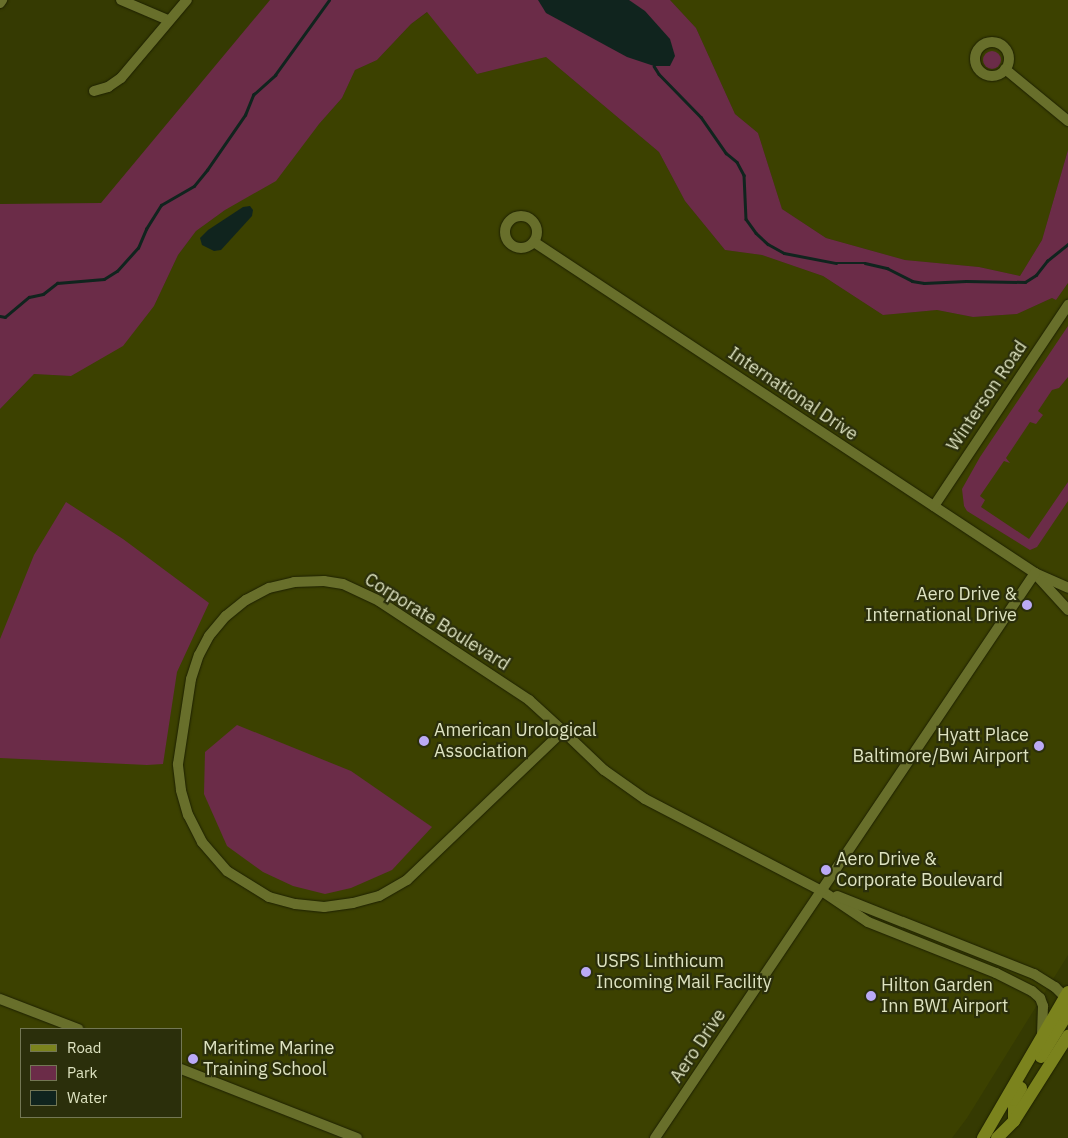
<!DOCTYPE html>
<style>
body{margin:0}
#map{position:relative;width:1068px;height:1138px;overflow:hidden;background:#353a02;font-family:"IBM Plex Sans",sans-serif}
div>[style]{position:absolute}
[style*='--x']{left:calc(var(--x)*1px);top:calc(var(--y)*1px);width:calc(var(--w)*1px);rotate:calc(var(--a)*1deg)}
.built>*{inset:0;background:#3c4100}
.green>*{inset:0;background:#6b2c48}
.round{border-radius:50%}
.water>*{inset:0;background:#10241e}
.stream>*{height:2.5px;margin:-1.25px;padding:0 1.25px;transform-origin:1.25px;border-radius:1.25px;background:#10241e}
.roads{filter:drop-shadow(0 0 1px #1d2000) drop-shadow(0 0 1px #1d2000)}
.minor>*{height:10px;margin:-5px;padding:0 5px;transform-origin:5px;border-radius:5px;background:#686f2b}
.minor>.ring{margin:-5px;padding:0;box-sizing:content-box;background:none;border:10px solid #686f2b;border-radius:50%}
.major>*{height:12px;margin:-6px;padding:0 6px;transform-origin:6px;border-radius:6px;background:#7b831d}
.dots>*{width:14px;height:14px;translate:-50% -50%;box-sizing:border-box;border:2px solid #2b2f0b;border-radius:50%}
span{translate:-50% -50%;white-space:nowrap;text-align:center;line-height:1.15;-webkit-text-stroke:4.5px #2b2f0b;paint-order:stroke}
.street-label{font-size:18px;color:#dee3c1}
.poi-label{font-size:18px;color:#dee3c1}
.right{translate:-100% -50%;text-align:right}
.left{translate:0 -50%;text-align:left}
.legend{position:absolute;left:20px;top:1028px;width:162px;height:90px;box-sizing:border-box;background:#2b2f0b;border:1px solid #737754;margin:0;padding:6px 9px;list-style:none;font-size:15px;color:#dee3c1}
.legend li{display:flex;align-items:center;gap:10px;height:25px}
.legend b{width:25px;border:1px solid #737754}
</style>
<div id="map">
<div class="built">
<div style="clip-path:polygon(670px 0,1068px 0,1068px 150px,1042px 240px,1020px 276px,979px 267px,905px 260px,826px 238px,782px 209px,758px 133px,735px 114px,696px 28px)"></div>
<div style="clip-path:polygon(evenodd,428px 12px,477px 74px,546px 57px,659px 152px,685px 201px,725px 250px,762px 255px,823px 276px,883px 315px,937px 310px,973px 317px,1017px 314px,1052px 298px,1056px 300px,1068px 283px,1068px 955px,967px 1118px,952px 1138px,0 1138px,0 409px,34px 374px,71px 376px,154px 306px,178px 255px,196px 231px,225px 210px,319px 124px,342px 98px,355px 70px,377px 60px,411px 24px,428px 12px,21px 1029px,181px 1029px,181px 1117px,21px 1117px,21px 1029px)"></div>
</div>
<div class="green">
<div style="clip-path:polygon(270px 0,670px 0,696px 28px,735px 114px,758px 133px,782px 209px,826px 238px,905px 260px,979px 267px,1020px 276px,1042px 240px,1068px 150px,1068px 283px,1056px 300px,1052px 298px,1017px 314px,973px 317px,937px 310px,883px 315px,823px 276px,762px 255px,725px 250px,685px 201px,659px 152px,546px 57px,477px 74px,427px 12px,411px 24px,377px 60px,355px 70px,342px 98px,319px 124px,276px 181px,225px 210px,196px 231px,178px 255px,154px 306px,123px 346px,71px 376px,34px 374px,0 409px,0 204px,101px 203px)"></div>
<div class="round" style="left:983px;top:51px;width:18px;height:18px"></div>
<div style="clip-path:polygon(1068px 326px,1068px 377px,1059px 388px,1052px 390px,1038px 411px,1043px 415px,1036px 424px,1030px 422px,1006px 458px,1010px 463px,1004px 461px,980px 496px,985px 500px,981px 507px,1029px 539px,1068px 482px,1068px 501px,1037px 547px,1030px 550px,967px 511px,964px 506px,962px 489px,980px 457px)"></div>
<div style="clip-path:polygon(66px 502px,123px 539px,209px 603px,177px 672px,163px 764px,147px 765px,0 758px,0 639px,34px 555px)"></div>
<div style="clip-path:polygon(237px 725px,351px 771px,432px 827px,392px 870px,351px 888px,325px 894px,293px 886px,263px 872px,227px 846px,204px 794px,205px 752px)"></div>
</div>
<div class="water">
<div style="clip-path:polygon(538px 0,629px 0,645px 11px,670px 39px,675px 56px,670px 66px,654px 66px,627px 57px,546px 13px)"></div>
<div style="clip-path:polygon(250px 206px,253px 210px,252px 216px,221px 250px,214px 251px,202px 245px,200px 238px,208px 230px,243px 207px)"></div>
</div>
<div class="stream">
<div style="--x:654;--y:66;--w:9;--a:58"></div>
<div style="--x:659;--y:74;--w:60;--a:45.7"></div>
<div style="--x:701;--y:117;--w:44;--a:55.2"></div>
<div style="--x:726;--y:153;--w:14;--a:39"></div>
<div style="--x:737;--y:162;--w:15;--a:62"></div>
<div style="--x:744;--y:175;--w:44;--a:87.4"></div>
<div style="--x:746;--y:219;--w:17;--a:54"></div>
<div style="--x:756;--y:233;--w:16;--a:43"></div>
<div style="--x:768;--y:244;--w:18;--a:29"></div>
<div style="--x:784;--y:253;--w:53;--a:10.9"></div>
<div style="--x:836;--y:263;--w:29;--a:0"></div>
<div style="--x:865;--y:263;--w:23;--a:13"></div>
<div style="--x:887;--y:268;--w:28;--a:27"></div>
<div style="--x:912;--y:281;--w:12;--a:9"></div>
<div style="--x:924;--y:283;--w:42;--a:-2.7"></div>
<div style="--x:966;--y:281;--w:59;--a:1"></div>
<div style="--x:1025;--y:282;--w:13;--a:-32"></div>
<div style="--x:1036;--y:275;--w:18;--a:-52"></div>
<div style="--x:1047;--y:261;--w:27;--a:-39"></div>
<div style="--x:0;--y:316;--w:5;--a:11"></div>
<div style="--x:5;--y:317;--w:31;--a:-40"></div>
<div style="--x:29;--y:297;--w:14;--a:-12"></div>
<div style="--x:43;--y:294;--w:18;--a:-38"></div>
<div style="--x:57;--y:283;--w:47;--a:-4.9"></div>
<div style="--x:104;--y:279;--w:15;--a:-32"></div>
<div style="--x:117;--y:271;--w:31;--a:-48"></div>
<div style="--x:138;--y:248;--w:21;--a:-67"></div>
<div style="--x:146;--y:229;--w:28;--a:-58"></div>
<div style="--x:161;--y:205;--w:38;--a:-30"></div>
<div style="--x:194;--y:186;--w:21;--a:-51"></div>
<div style="--x:207;--y:170;--w:67;--a:-55.4"></div>
<div style="--x:245;--y:115;--w:22;--a:-68"></div>
<div style="--x:253;--y:95;--w:30;--a:-42"></div>
<div style="--x:275;--y:75;--w:92;--a:-54.2"></div>
</div>
<div class="roads">
<div class="minor">
<div style="--x:121;--y:0;--w:51;--a:23.1"></div>
<div style="--x:0;--y:3;--w:4;--a:-56"></div>
<div class="ring" style="left:975px;top:42px;width:24px;height:24px"></div>
<div style="--x:1005;--y:69;--w:82;--a:39.5"></div>
<div style="--x:94;--y:91;--w:15;--a:-16"></div>
<div style="--x:108;--y:87;--w:16;--a:-35"></div>
<div style="--x:121;--y:78;--w:102;--a:-49.8"></div>
<div class="ring" style="left:505px;top:216px;width:22px;height:22px"></div>
<div style="--x:534;--y:242;--w:600;--a:33.45"></div>
<div style="--x:1035;--y:573;--w:36;--a:24"></div>
<div style="--x:934;--y:506;--w:242;--a:-56.3"></div>
<div style="--x:1037;--y:576;--w:46;--a:47.6"></div>
<div style="--x:324;--y:581;--w:19;--a:9"></div>
<div style="--x:343;--y:584;--w:40;--a:25"></div>
<div style="--x:379;--y:601;--w:180;--a:33.4"></div>
<div style="--x:529;--y:700;--w:46;--a:42.4"></div>
<div style="--x:563;--y:731;--w:216;--a:136.3"></div>
<div style="--x:407;--y:880;--w:32;--a:150"></div>
<div style="--x:379;--y:896;--w:27;--a:165"></div>
<div style="--x:353;--y:903;--w:29;--a:172"></div>
<div style="--x:324;--y:907;--w:29;--a:-174"></div>
<div style="--x:295;--y:904;--w:27;--a:-165"></div>
<div style="--x:269;--y:897;--w:49;--a:-148.2"></div>
<div style="--x:227;--y:871;--w:38;--a:-131"></div>
<div style="--x:202;--y:842;--w:30;--a:-117"></div>
<div style="--x:188;--y:815;--w:26;--a:-106"></div>
<div style="--x:181;--y:790;--w:26;--a:-97"></div>
<div style="--x:178;--y:764;--w:86;--a:-81.3"></div>
<div style="--x:191;--y:679;--w:25;--a:-72"></div>
<div style="--x:199;--y:655;--w:21;--a:-62"></div>
<div style="--x:209;--y:636;--w:26;--a:-50"></div>
<div style="--x:226;--y:616;--w:26;--a:-39"></div>
<div style="--x:246;--y:600;--w:26;--a:-28"></div>
<div style="--x:269;--y:588;--w:26;--a:-13"></div>
<div style="--x:294;--y:582;--w:30;--a:-2"></div>
<div style="--x:563;--y:731;--w:57;--a:43.6"></div>
<div style="--x:604;--y:770;--w:50;--a:35.3"></div>
<div style="--x:645;--y:799;--w:199;--a:27.5"></div>
<div style="--x:822;--y:891;--w:55;--a:34"></div>
<div style="--x:868;--y:922;--w:138;--a:21.7"></div>
<div style="--x:996;--y:973;--w:40;--a:26.6"></div>
<div style="--x:1032;--y:991;--w:11;--a:41"></div>
<div style="--x:1040;--y:998;--w:9;--a:69"></div>
<div style="--x:1043;--y:1006;--w:27;--a:92"></div>
<div style="--x:837;--y:896;--w:212;--a:21.6"></div>
<div style="--x:1034;--y:974;--w:25;--a:32"></div>
<div style="--x:1055;--y:987;--w:18;--a:45"></div>
<div style="--x:0;--y:999;--w:84;--a:21"></div>
<div style="--x:181;--y:1069;--w:189;--a:21.4"></div>
<div style="--x:655;--y:1138;--w:681;--a:-56.08"></div>
</div>
<div class="major">
<div style="--x:1041;--y:1057;--w:48;--a:-58.6"></div>
<div style="--x:1066;--y:1016;--w:19;--a:-93"></div>
<div style="--x:1014;--y:1121;--w:21;--a:-90"></div>
<div style="--x:1014;--y:1100;--w:14;--a:-60"></div>
<div style="--x:983;--y:1138;--w:169;--a:-59.8"></div>
<div style="--x:997;--y:1138;--w:24;--a:-45"></div>
<div style="--x:1014;--y:1121;--w:101;--a:-57.6"></div>
</div>
</div>
<div class="dots">
<div style="left:1027px;top:605px;background:#bbaaf6"></div>
<div style="left:424px;top:741px;background:#bbaaf6"></div>
<div style="left:1039px;top:746px;background:#bbaaf6"></div>
<div style="left:826px;top:870px;background:#bbaaf6"></div>
<div style="left:586px;top:972px;background:#bbaaf6"></div>
<div style="left:871px;top:996px;background:#bbaaf6"></div>
<div style="left:193px;top:1059px;background:#bbaaf6"></div>
</div>
<div class="street-label">
<span style="left:793px;top:394px;rotate:34deg">International Drive</span>
<span style="left:987px;top:396px;rotate:-56deg">Winterson Road</span>
<span style="left:437px;top:622px;rotate:32deg">Corporate Boulevard</span>
<span style="left:698px;top:1046px;rotate:-56deg">Aero Drive</span>
</div>
<div class="poi-label">
<span class="right" style="left:1017px;top:605px">Aero Drive &amp;<br>International Drive</span>
<span class="left" style="left:434px;top:741px">American Urological<br>Association</span>
<span class="right" style="left:1029px;top:746px">Hyatt Place<br>Baltimore/Bwi Airport</span>
<span class="left" style="left:836px;top:870px">Aero Drive &amp;<br>Corporate Boulevard</span>
<span class="left" style="left:596px;top:972px">USPS Linthicum<br>Incoming Mail Facility</span>
<span class="left" style="left:881px;top:996px">Hilton Garden<br>Inn BWI Airport</span>
<span class="left" style="left:203px;top:1059px">Maritime Marine<br>Training School</span>
</div>
<ul class="legend">
<li><b style="height:6px;background:#7b831d"></b>Road</li>
<li><b style="height:14px;background:#6b2c48"></b>Park</li>
<li><b style="height:14px;background:#10241e"></b>Water</li>
</ul>
</div>
